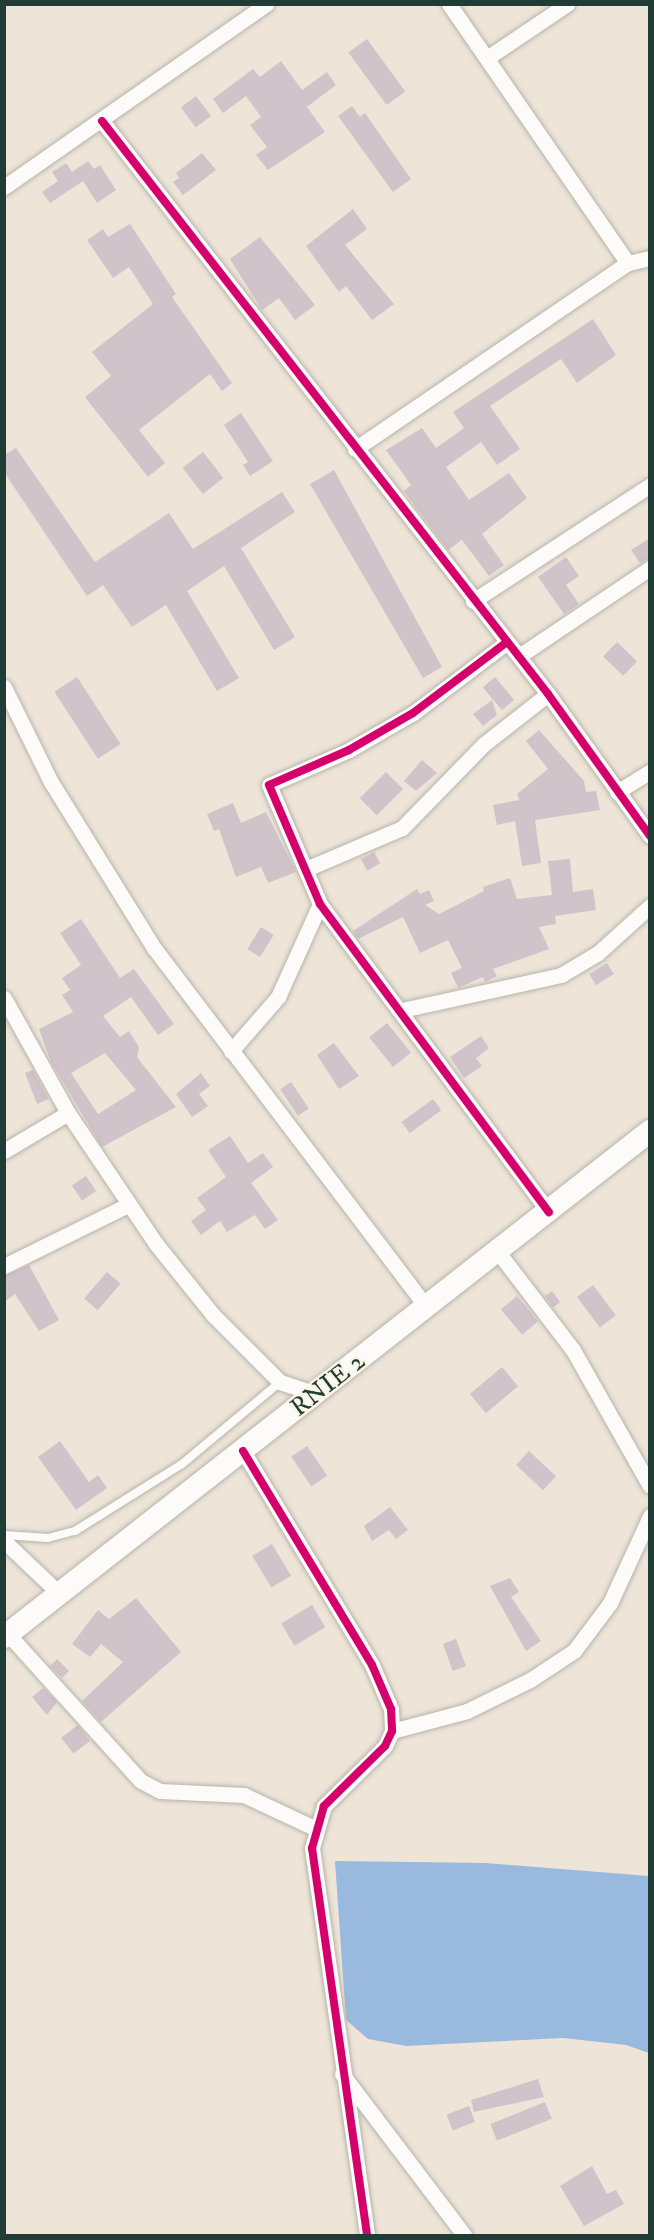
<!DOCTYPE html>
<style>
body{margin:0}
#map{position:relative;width:654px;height:2240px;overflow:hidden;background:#eee5d8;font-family:"IM FELL DW Pica",serif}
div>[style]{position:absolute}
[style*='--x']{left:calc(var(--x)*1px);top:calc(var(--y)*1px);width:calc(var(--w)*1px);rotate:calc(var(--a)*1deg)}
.water>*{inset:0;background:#99b9de}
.building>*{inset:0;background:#d1c3ca;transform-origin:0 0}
.roads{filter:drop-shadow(0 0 2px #b7b4ab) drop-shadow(0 0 2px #b7b4ab)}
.lane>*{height:8px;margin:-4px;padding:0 4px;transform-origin:4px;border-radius:4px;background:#fcfbf9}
.street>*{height:15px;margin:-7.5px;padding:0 7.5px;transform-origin:7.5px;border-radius:7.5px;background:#fcfbf9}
.primary>*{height:22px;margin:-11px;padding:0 11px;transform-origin:11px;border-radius:11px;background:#fcfbf9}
.cycleway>*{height:8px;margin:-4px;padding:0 4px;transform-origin:4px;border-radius:4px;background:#d6006c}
span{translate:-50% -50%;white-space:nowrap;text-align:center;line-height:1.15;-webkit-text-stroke:5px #fcf5e5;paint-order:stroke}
.street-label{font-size:26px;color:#1f3d34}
.frame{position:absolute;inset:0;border:6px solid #1f3d34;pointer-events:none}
</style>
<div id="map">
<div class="water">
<div style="clip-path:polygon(335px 1861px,486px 1863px,649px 1876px,649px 2053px,626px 2045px,563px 2038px,406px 2046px,368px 2039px,346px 2020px)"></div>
</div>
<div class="building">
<div style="left:367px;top:39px;width:65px;height:23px;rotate:54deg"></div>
<div style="clip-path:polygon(281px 61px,302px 90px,327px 72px,336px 85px,307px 107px,325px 132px,268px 170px,256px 155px,267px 147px,250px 125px,261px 117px,246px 96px,223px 113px,213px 99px,253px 69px,260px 77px)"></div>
<div style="left:196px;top:96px;width:25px;height:19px;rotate:53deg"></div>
<div style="clip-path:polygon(352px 106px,360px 117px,365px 113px,411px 179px,393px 192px,338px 116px)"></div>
<div style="clip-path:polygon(202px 153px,216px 170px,183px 195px,173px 182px,179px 178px,176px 173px)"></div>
<div style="clip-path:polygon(88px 161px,94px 169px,100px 165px,116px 190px,97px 203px,83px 181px,50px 203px,42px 192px,58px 181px,52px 172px,66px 163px,72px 172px)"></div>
<div style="clip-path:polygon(353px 209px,367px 229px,345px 245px,394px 304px,372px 320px,346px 286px,339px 292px,306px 246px)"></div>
<div style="clip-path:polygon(130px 224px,176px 294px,172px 297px,232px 383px,222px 391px,210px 374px,139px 430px,165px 463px,148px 477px,85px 397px,111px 376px,92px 352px,153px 304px,129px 267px,113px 278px,87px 240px,103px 229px,108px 237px)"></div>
<div style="clip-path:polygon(260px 237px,315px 305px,295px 320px,279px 298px,262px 310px,230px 259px)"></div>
<div style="clip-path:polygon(593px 319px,616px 355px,577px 383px,561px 359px,490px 406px,520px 449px,497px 465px,481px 442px,446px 467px,469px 500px,509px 473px,527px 498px,482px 534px,504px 565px,489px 576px,462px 540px,448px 550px,404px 491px,411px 485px,386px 450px,422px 428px,436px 448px,464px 428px,453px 412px)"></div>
<div style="clip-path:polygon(241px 413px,273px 461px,250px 476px,243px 465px,248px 462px,224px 425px)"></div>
<div style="clip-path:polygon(16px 448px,95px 562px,169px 513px,193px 549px,282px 492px,295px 512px,241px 548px,295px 637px,274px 650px,224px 566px,187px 591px,239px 678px,217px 691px,166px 605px,132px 627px,103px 585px,87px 596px,4px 472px,4px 455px)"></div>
<div style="left:203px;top:452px;width:33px;height:26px;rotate:52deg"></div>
<div style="clip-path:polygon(334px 470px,442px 667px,423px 678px,310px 484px)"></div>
<div style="clip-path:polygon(650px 538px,650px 558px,640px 563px,631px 550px)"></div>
<div style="clip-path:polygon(566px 557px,579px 576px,566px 585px,579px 604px,564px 614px,538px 577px)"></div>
<div style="left:617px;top:642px;width:28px;height:20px;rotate:44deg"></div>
<div style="left:77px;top:677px;width:80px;height:27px;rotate:57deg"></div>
<div style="left:495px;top:677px;width:30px;height:16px;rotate:50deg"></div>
<div style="clip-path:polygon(492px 700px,497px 715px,483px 726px,473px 714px)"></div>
<div style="clip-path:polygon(539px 730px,584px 781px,586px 792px,596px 791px,600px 810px,535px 820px,541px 863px,522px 866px,515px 821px,497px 825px,493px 805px,519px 800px,517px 794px,548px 769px,526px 741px)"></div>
<div style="clip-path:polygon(422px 760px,437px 773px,416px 791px,404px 781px)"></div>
<div style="left:386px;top:772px;width:24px;height:37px;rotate:45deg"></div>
<div style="clip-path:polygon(233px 803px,241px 823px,266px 812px,296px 872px,268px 883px,261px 867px,236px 877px,219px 829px,214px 831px,207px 814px)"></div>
<div style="left:374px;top:852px;width:13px;height:15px;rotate:61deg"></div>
<div style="clip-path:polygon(570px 859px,573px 892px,593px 889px,596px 910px,555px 916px,556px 924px,539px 927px,549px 949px,493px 969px,497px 976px,485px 982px,483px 977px,458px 988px,451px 973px,462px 968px,448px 940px,420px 953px,403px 917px,358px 939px,353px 931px,417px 889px,420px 894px,429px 890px,434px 901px,425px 905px,439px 914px,484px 891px,483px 887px,510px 878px,517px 899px,552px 895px,548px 861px)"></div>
<div style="clip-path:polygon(evenodd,81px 919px,120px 978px,134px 969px,174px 1024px,158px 1035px,131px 997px,103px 1016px,120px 1037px,129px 1031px,139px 1047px,137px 1057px,176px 1107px,102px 1147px,51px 1062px,39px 1029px,73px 1012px,62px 995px,70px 990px,62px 978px,81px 965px,60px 933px,81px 919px,105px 1053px,136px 1090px,98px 1114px,71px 1073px,105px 1053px)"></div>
<div style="left:261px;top:927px;width:15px;height:26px;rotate:32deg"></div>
<div style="left:607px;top:963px;width:13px;height:21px;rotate:58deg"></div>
<div style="left:387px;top:1023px;width:38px;height:23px;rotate:51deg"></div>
<div style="clip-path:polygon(481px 1036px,489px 1048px,476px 1058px,482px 1066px,464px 1078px,450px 1057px)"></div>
<div style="clip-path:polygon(334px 1043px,359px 1076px,339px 1089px,317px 1055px)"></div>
<div style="clip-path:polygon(33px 1070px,49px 1099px,37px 1104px,25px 1073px)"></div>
<div style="clip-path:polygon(201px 1073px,210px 1086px,199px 1094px,208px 1106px,192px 1117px,176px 1094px)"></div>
<div style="left:291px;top:1082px;width:32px;height:13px;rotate:56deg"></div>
<div style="left:433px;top:1099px;width:14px;height:39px;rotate:54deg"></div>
<div style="clip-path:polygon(230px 1136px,248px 1163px,263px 1153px,273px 1167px,251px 1183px,278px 1220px,265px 1229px,255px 1215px,227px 1232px,220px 1221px,201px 1235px,191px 1221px,206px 1210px,197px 1198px,226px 1177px,208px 1150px)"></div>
<div style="left:86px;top:1176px;width:18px;height:17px;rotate:56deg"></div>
<div style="clip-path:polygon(29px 1265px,59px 1320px,39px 1331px,15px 1294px,4px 1302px,4px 1276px)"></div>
<div style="left:107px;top:1272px;width:18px;height:35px;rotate:41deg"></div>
<div style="left:593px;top:1285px;width:38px;height:20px;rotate:53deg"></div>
<div style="left:552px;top:1291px;width:14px;height:9px;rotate:54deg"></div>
<div style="left:517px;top:1296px;width:33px;height:21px;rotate:50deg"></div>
<div style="left:502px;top:1367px;width:25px;height:42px;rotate:50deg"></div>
<div style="clip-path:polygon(60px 1441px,89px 1482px,98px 1475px,107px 1488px,76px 1510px,38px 1457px)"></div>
<div style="left:307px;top:1446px;width:36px;height:19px;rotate:56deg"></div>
<div style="left:529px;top:1451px;width:37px;height:19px;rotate:43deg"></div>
<div style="clip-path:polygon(390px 1507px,408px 1530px,396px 1539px,389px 1530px,372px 1541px,364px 1526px)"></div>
<div style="left:272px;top:1544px;width:37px;height:23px;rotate:59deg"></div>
<div style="clip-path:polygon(510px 1578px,519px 1592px,511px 1597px,541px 1641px,526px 1651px,490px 1586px)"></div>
<div style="clip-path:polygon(136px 1598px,181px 1652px,101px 1722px,82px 1701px,123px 1662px,101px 1644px,90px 1657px,72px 1644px,98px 1610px,109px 1619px)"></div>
<div style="left:312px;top:1605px;width:26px;height:36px;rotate:59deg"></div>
<div style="left:456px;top:1639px;width:29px;height:14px;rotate:70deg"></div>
<div style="left:57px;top:1659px;width:17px;height:10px;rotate:45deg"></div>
<div style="clip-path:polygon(43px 1688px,57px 1702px,47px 1715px,32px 1697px)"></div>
<div style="left:78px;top:1725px;width:20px;height:21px;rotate:53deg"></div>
<div style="clip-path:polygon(538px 2079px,544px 2097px,474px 2112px,471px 2100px)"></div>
<div style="left:545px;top:2102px;width:18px;height:59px;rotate:68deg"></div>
<div style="left:469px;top:2106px;width:17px;height:24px;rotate:69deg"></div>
<div style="clip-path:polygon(592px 2166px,607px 2194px,616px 2190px,624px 2204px,584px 2226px,560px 2186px)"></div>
</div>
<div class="roads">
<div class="lane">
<div style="--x:4;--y:1535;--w:44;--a:3.9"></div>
<div style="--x:48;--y:1538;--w:28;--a:-15"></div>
<div style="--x:75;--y:1531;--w:126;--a:-32.1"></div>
<div style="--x:182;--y:1464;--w:128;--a:-39.9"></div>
</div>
<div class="street">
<div style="--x:449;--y:4;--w:315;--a:55.4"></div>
<div style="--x:487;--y:58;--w:97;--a:-34"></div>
<div style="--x:102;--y:121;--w:726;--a:52.1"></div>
<div style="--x:548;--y:694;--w:175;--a:54.3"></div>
<div style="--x:4;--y:187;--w:320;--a:-34.9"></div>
<div style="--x:355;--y:449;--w:330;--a:-34.3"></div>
<div style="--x:628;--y:263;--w:23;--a:-13"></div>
<div style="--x:473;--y:601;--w:212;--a:-33.2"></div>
<div style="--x:507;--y:642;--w:118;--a:142.9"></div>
<div style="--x:413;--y:713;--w:74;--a:150"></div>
<div style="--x:349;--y:750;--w:87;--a:156.4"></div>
<div style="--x:269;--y:785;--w:129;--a:66.8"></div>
<div style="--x:320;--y:904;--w:384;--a:53.4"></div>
<div style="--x:519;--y:656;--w:158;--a:-33.9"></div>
<div style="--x:4;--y:687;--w:106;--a:63.7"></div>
<div style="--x:51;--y:782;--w:195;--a:58.2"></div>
<div style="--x:154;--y:948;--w:450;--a:52.8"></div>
<div style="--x:617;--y:792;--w:39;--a:-32"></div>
<div style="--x:306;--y:869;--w:104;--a:-23.1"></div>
<div style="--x:402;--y:828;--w:117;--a:-45.7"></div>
<div style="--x:484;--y:744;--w:81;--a:-38"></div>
<div style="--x:4;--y:998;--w:132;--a:60.9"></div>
<div style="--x:68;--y:1113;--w:158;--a:56.1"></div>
<div style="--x:156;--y:1244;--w:91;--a:51.2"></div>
<div style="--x:213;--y:1315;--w:95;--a:45"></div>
<div style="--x:280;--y:1382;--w:39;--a:18"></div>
<div style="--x:402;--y:1010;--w:163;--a:-12.4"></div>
<div style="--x:561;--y:975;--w:43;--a:-30.7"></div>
<div style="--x:598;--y:953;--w:70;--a:-42.1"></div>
<div style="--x:231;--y:1051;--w:72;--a:-49"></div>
<div style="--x:278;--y:997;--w:102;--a:-65.7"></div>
<div style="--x:4;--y:1151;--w:74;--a:-30.7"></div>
<div style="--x:498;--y:1252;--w:123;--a:52.6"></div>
<div style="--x:573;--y:1350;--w:156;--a:60.5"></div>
<div style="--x:4;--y:1266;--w:138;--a:-26.2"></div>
<div style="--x:243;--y:1451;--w:250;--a:58.9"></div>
<div style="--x:372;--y:1665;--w:48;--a:66.6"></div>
<div style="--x:391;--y:1709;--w:22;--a:87"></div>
<div style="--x:392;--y:1731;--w:17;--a:115"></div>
<div style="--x:385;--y:1746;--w:86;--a:135.5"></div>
<div style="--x:324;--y:1806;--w:44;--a:105.9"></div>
<div style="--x:312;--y:1848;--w:392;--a:81.9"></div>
<div style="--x:4;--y:1541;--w:79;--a:43.5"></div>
<div style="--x:8;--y:1634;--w:198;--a:47.9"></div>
<div style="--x:141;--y:1781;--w:21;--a:28"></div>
<div style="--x:160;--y:1791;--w:84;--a:2.7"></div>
<div style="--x:244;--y:1795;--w:77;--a:25.2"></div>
<div style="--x:392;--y:1731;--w:78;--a:-14.9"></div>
<div style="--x:467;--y:1711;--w:70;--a:-26.2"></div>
<div style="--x:530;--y:1680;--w:53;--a:-33.4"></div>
<div style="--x:574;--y:1651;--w:60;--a:-53.1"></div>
<div style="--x:610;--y:1603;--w:96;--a:-65.3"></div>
<div style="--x:342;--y:2074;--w:203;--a:52.8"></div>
</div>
<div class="primary">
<div style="--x:4;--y:1637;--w:821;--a:-38.07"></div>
</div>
</div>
<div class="cycleway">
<div style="--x:102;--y:121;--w:726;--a:52.1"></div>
<div style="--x:548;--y:694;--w:175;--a:54.3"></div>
<div style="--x:507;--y:642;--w:118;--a:142.9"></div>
<div style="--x:413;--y:713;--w:74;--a:150"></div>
<div style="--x:349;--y:750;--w:87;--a:156.4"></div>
<div style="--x:269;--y:785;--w:129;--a:66.8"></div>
<div style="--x:320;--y:904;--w:384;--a:53.4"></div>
<div style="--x:243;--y:1451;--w:250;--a:58.9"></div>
<div style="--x:372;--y:1665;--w:48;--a:66.6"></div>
<div style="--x:391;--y:1709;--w:22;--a:87"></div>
<div style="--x:392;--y:1731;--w:17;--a:115"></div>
<div style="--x:385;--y:1746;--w:86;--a:135.5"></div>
<div style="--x:324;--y:1806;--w:44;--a:105.9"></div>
<div style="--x:312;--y:1848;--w:392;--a:81.9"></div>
</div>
<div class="street-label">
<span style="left:328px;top:1385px;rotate:-38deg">RNIE 2</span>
</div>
<div class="frame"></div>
</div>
